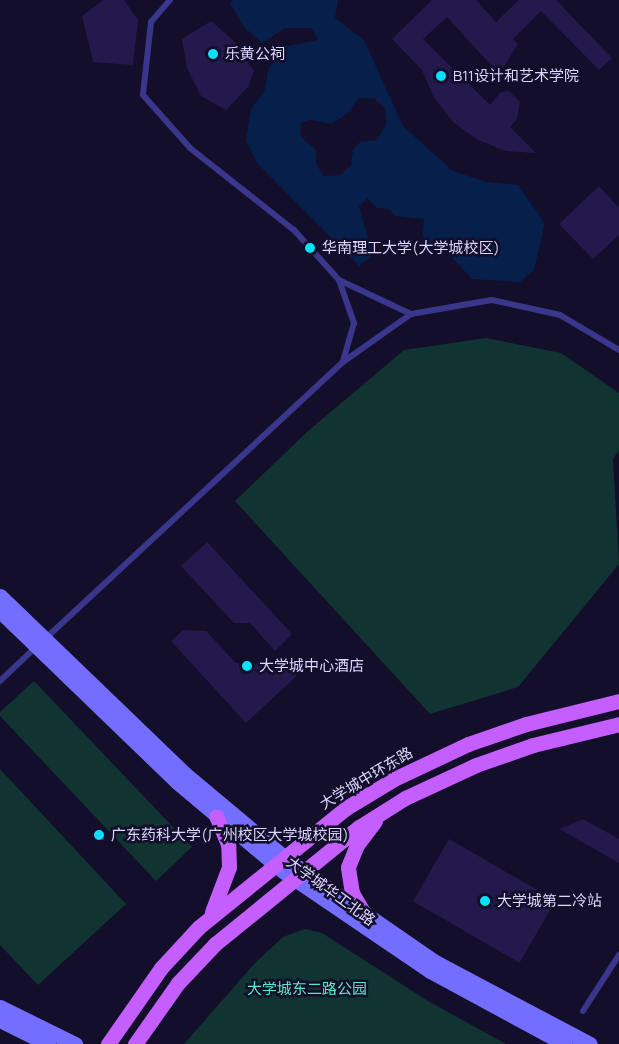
<!DOCTYPE html>
<meta charset="utf-8">
<style>
body{margin:0}
#map{position:relative;width:619px;height:1044px;overflow:hidden;background:#130e2a;font-family:Manrope,"Noto Sans SC",sans-serif}
div>[style]{position:absolute}
[style*='--x']{left:calc(var(--x)*1px);top:calc(var(--y)*1px);width:calc(var(--w)*1px);rotate:calc(var(--a)*1deg)}
.green>*{inset:0;background:#113433}
.water>*{inset:0;background:#061f4b}
.building>*{inset:0;background:#24194c;transform-origin:0 0}
.lane>*{height:6px;margin:-3px;padding:0 3px;transform-origin:3px;border-radius:3px;background:#3a368c}
.secondary>*{height:15px;margin:-7.5px;padding:0 7.5px;transform-origin:7.5px;border-radius:7.5px;background:#736eff}
.primary>*{height:15px;margin:-7.5px;padding:0 7.5px;transform-origin:7.5px;border-radius:7.5px;background:#c45eff}
.dots>*{width:16px;height:16px;translate:-50% -50%;box-sizing:border-box;border:3px solid #130e2a;border-radius:50%}
span{translate:-50% -50%;white-space:nowrap;text-align:center;line-height:1.15;-webkit-text-stroke:5px #130e2a;paint-order:stroke}
.poi-label{font-size:15px;color:#dcd7ff}
.left{translate:0 -50%;text-align:left}
.street-label{font-size:15px;color:#dcd7ff}
.park-label{font-size:15px;color:#59e9c6}
</style>
<div id="map">
<div class="green">
<div style="clip-path:polygon(486px 338px,561px 353px,619px 393px,619px 450px,613px 459px,619px 564px,518px 687px,430px 714px,235px 501px,307px 432px,404px 350px)"></div>
<div style="clip-path:polygon(34px 681px,192px 847px,156px 881px,0 716px,0 712px)"></div>
<div style="clip-path:polygon(0 769px,126px 904px,38px 985px,0 945px)"></div>
<div style="clip-path:polygon(305px 929px,322px 933px,428px 1001px,506px 1044px,184px 1044px,255px 963px,283px 937px)"></div>
</div>
<div class="water">
<div style="clip-path:polygon(evenodd,233px 0,338px 0,335px 18px,364px 40px,403px 126px,453px 171px,487px 182px,518px 185px,545px 223px,534px 270px,520px 282px,472px 279px,442px 247px,431px 257px,422px 244px,424px 219px,396px 216px,389px 209px,377px 208px,367px 198px,359px 206px,373px 255px,359px 266px,257px 163px,246px 141px,251px 109px,265px 90px,268px 69px,286px 46px,318px 40px,312px 28px,285px 28px,262px 43px,245px 28px,230px 3px,233px 0,358px 98px,374px 98px,386px 109px,386px 125px,377px 140px,360px 142px,353px 150px,351px 165px,341px 175px,324px 176px,316px 164px,316px 150px,300px 136px,301px 123px,310px 120px,332px 124px,348px 113px,358px 98px)"></div>
</div>
<div class="building">
<div style="clip-path:polygon(103px 0,124px 0,138px 20px,133px 65px,93px 62px,82px 16px)"></div>
<div style="clip-path:polygon(432px 0,476px 0,496px 22px,519px 0,556px 0,612px 58px,599px 70px,541px 11px,513px 39px,518px 44px,499px 74px,447px 17px,423px 39px,490px 105px,501px 92px,509px 91px,520px 102px,517px 119px,510px 127px,536px 153px,506px 151px,478px 140px,454px 123px,434px 98px,422px 70px,392px 39px)"></div>
<div style="clip-path:polygon(211px 21px,232px 39px,254px 71px,248px 87px,226px 110px,201px 96px,187px 68px,182px 39px)"></div>
<div style="clip-path:polygon(599px 186px,619px 208px,619px 235px,593px 259px,559px 224px)"></div>
<div style="clip-path:polygon(207px 542px,292px 634px,275px 651px,250px 623px,234px 623px,181px 566px)"></div>
<div style="clip-path:polygon(183px 630px,206px 631px,236px 663px,260px 664px,270px 675px,290px 657px,303px 670px,246px 723px,171px 641px)"></div>
<div style="clip-path:polygon(583px 819px,619px 839px,619px 863px,559px 829px)"></div>
<div style="left:449px;top:839px;width:123px;height:72px;rotate:30deg"></div>
</div>
<div class="lane">
<div style="--x:170;--y:0;--w:29;--a:131"></div>
<div style="--x:151;--y:22;--w:73;--a:96.3"></div>
<div style="--x:143;--y:95;--w:71;--a:48.4"></div>
<div style="--x:190;--y:148;--w:132;--a:38.3"></div>
<div style="--x:294;--y:230;--w:67;--a:48"></div>
<div style="--x:339;--y:280;--w:80;--a:25.3"></div>
<div style="--x:411;--y:314;--w:82;--a:-9.8"></div>
<div style="--x:492;--y:300;--w:70;--a:12.4"></div>
<div style="--x:560;--y:315;--w:69;--a:30.7"></div>
<div style="--x:339;--y:280;--w:46;--a:70.8"></div>
<div style="--x:354;--y:323;--w:40;--a:106"></div>
<div style="--x:46;--y:638;--w:405;--a:-42.9"></div>
<div style="--x:343;--y:362;--w:83;--a:-35.2"></div>
<div style="--x:0;--y:681;--w:50;--a:-43.4"></div>
<div style="--x:583;--y:1011;--w:67;--a:-57.3"></div>
</div>
<div class="secondary">
<div style="--x:0;--y:596;--w:257;--a:43.9"></div>
<div style="--x:185;--y:774;--w:137;--a:40"></div>
<div style="--x:290;--y:862;--w:176;--a:34.6"></div>
<div style="--x:435;--y:962;--w:175;--a:27.9"></div>
<div style="--x:0;--y:611;--w:246;--a:44"></div>
<div style="--x:177;--y:782;--w:138;--a:40"></div>
<div style="--x:283;--y:871;--w:178;--a:34.2"></div>
<div style="--x:430;--y:971;--w:153;--a:28.4"></div>
<div style="--x:0;--y:1007;--w:84;--a:26.3"></div>
<div style="--x:0;--y:1020;--w:54;--a:26.6"></div>
</div>
<div class="primary">
<div style="--x:212;--y:912;--w:48;--a:-69.3"></div>
<div style="--x:229;--y:867;--w:23;--a:-92"></div>
<div style="--x:228;--y:844;--w:30;--a:-113"></div>
<div style="--x:366;--y:917;--w:28;--a:-120"></div>
<div style="--x:352;--y:893;--w:26;--a:-99"></div>
<div style="--x:348;--y:867;--w:24;--a:-68"></div>
<div style="--x:357;--y:845;--w:30;--a:-53"></div>
<div style="--x:108;--y:1044;--w:93;--a:-55.1"></div>
<div style="--x:161;--y:968;--w:56;--a:-47.2"></div>
<div style="--x:199;--y:927;--w:189;--a:-39"></div>
<div style="--x:346;--y:808;--w:56;--a:-31.1"></div>
<div style="--x:394;--y:779;--w:82;--a:-25.3"></div>
<div style="--x:468;--y:744;--w:61;--a:-19"></div>
<div style="--x:526;--y:724;--w:96;--a:-13.9"></div>
<div style="--x:135;--y:1044;--w:75;--a:-54.8"></div>
<div style="--x:178;--y:983;--w:54;--a:-46.5"></div>
<div style="--x:215;--y:944;--w:186;--a:-39.1"></div>
<div style="--x:359;--y:827;--w:54;--a:-32.2"></div>
<div style="--x:405;--y:798;--w:78;--a:-24.9"></div>
<div style="--x:476;--y:765;--w:60;--a:-19.3"></div>
<div style="--x:533;--y:745;--w:89;--a:-13.7"></div>
</div>
<div class="dots">
<div style="left:213px;top:54px;background:#03e3ff"></div>
<div style="left:441px;top:76px;background:#03e3ff"></div>
<div style="left:310px;top:248px;background:#03e3ff"></div>
<div style="left:247px;top:666px;background:#03e3ff"></div>
<div style="left:99px;top:835px;background:#03e3ff"></div>
<div style="left:485px;top:901px;background:#03e3ff"></div>
</div>
<div class="poi-label">
<span class="left" style="left:225px;top:54px">乐黄公祠</span>
<span class="left" style="left:453px;top:76px">B11设计和艺术学院</span>
<span class="left" style="left:322px;top:248px">华南理工大学(大学城校区)</span>
<span class="left" style="left:259px;top:666px">大学城中心酒店</span>
<span class="left" style="left:111px;top:835px">广东药科大学(广州校区大学城校园)</span>
<span class="left" style="left:497px;top:901px">大学城第二冷站</span>
</div>
<div class="street-label">
<span style="left:366px;top:778px;rotate:-31deg">大学城中环东路</span>
<span style="left:331px;top:891px;rotate:36deg">大学城华工北路</span>
</div>
<div class="park-label">
<span style="left:307px;top:989px">大学城东二路公园</span>
</div>
</div>
